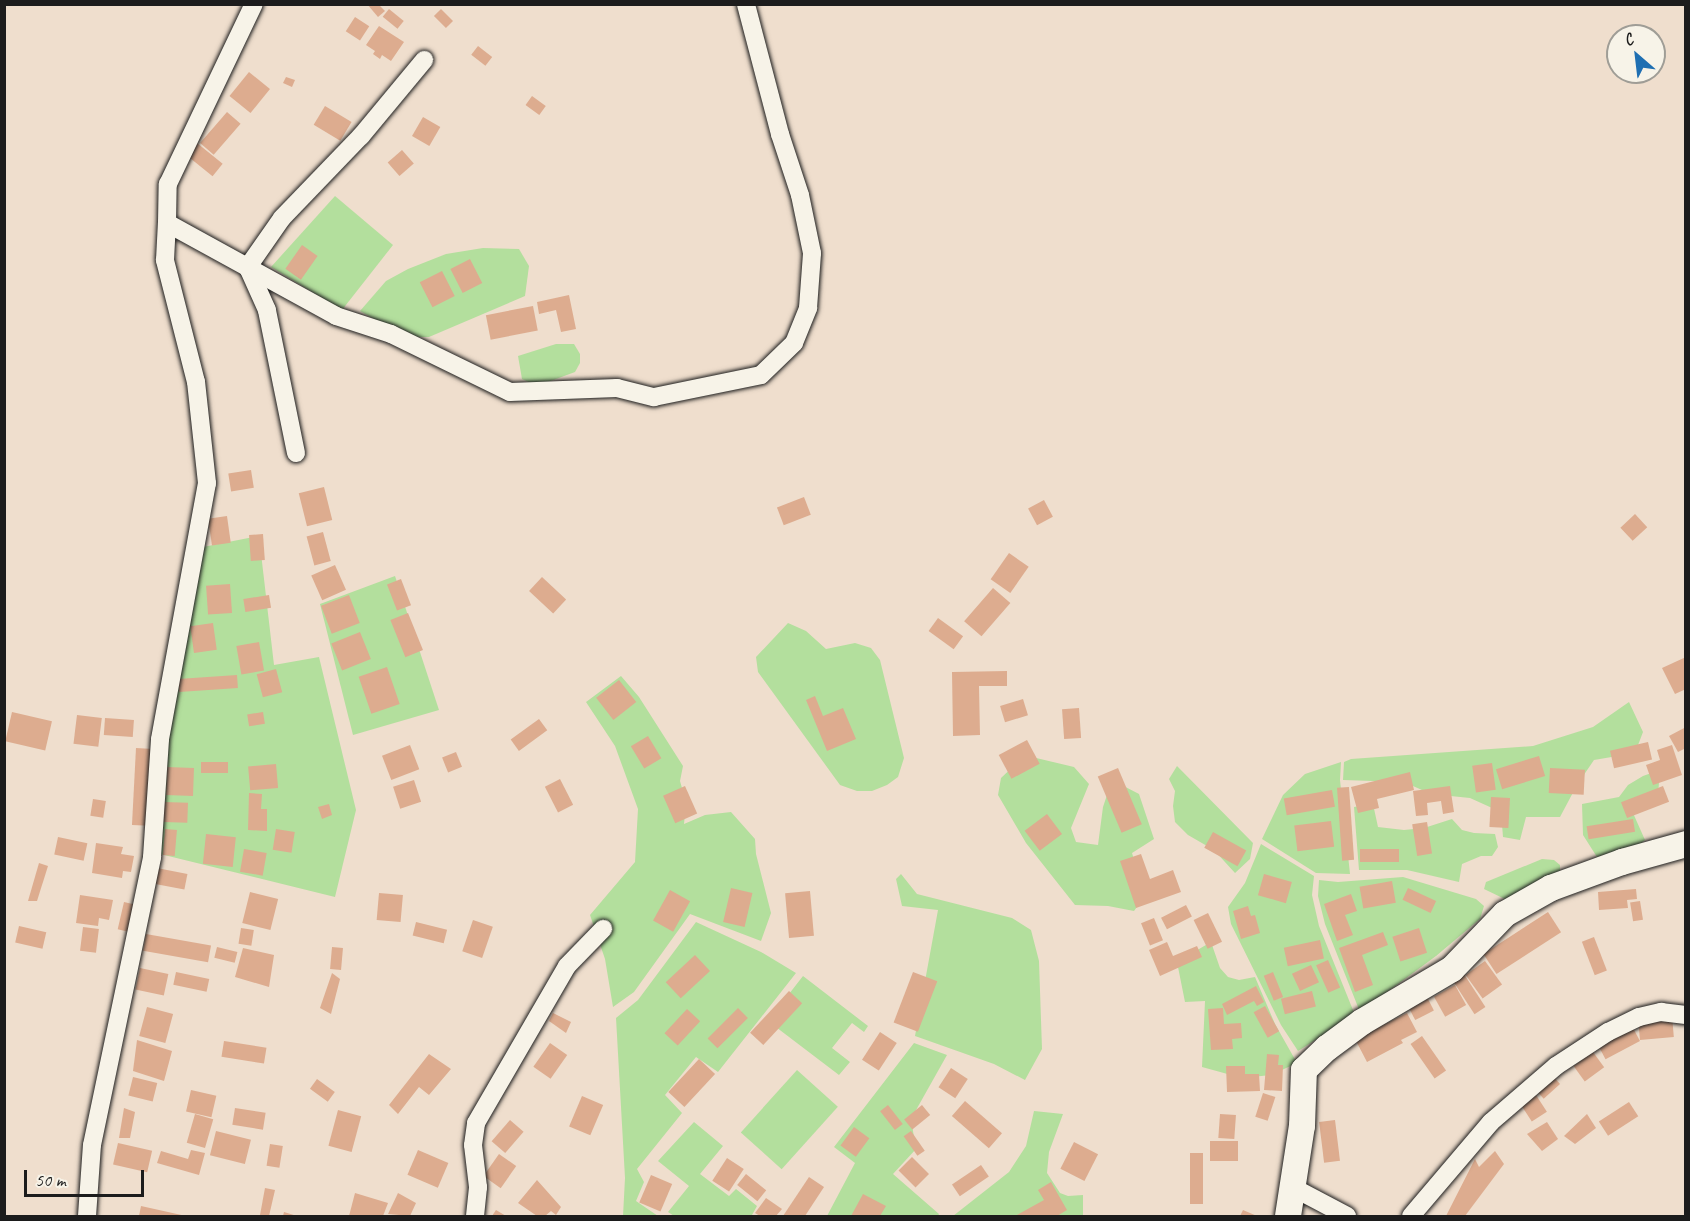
<!DOCTYPE html>
<meta charset="utf-8">
<style>
body{margin:0}
#map{position:relative;width:1690px;height:1221px;overflow:hidden;background:#efdecd;font-family:Caveat,sans-serif}
div>[style]{position:absolute}
[style*='--x']{left:calc(var(--x)*1px);top:calc(var(--y)*1px);width:calc(var(--w)*1px);rotate:calc(var(--a)*1deg)}
.green>*{inset:0;background:#b3df9d;transform-origin:0 0}
.building>*{inset:0;background:#ddac8f;transform-origin:0 0}
.roads{filter:drop-shadow(0 0 2px #1c1c1c) drop-shadow(0 0 2px #1c1c1c)}
.street>*{height:18px;margin:-9px;padding:0 9px;transform-origin:9px;border-radius:9px;background:#f7f3e8}
.secondary>*{height:26px;margin:-13px;padding:0 13px;transform-origin:13px;border-radius:13px;background:#f7f3e8}
span{translate:-50% -50%;white-space:nowrap;text-align:center;line-height:1.15;-webkit-text-stroke:5px #f7f3e8;paint-order:stroke}
.frame{position:absolute;inset:0;border:6px solid #1c1c1c;pointer-events:none}
.north{position:absolute;left:1606px;top:24px;width:60px;height:60px;box-sizing:border-box;background:#f7f3e8;border:2px solid #9f9d96;border-radius:50%;rotate:332deg;font-size:16px;font-weight:700;line-height:24px;text-align:center;color:#1c1c1c}
.north::after{content:'';display:block;margin:auto;width:21px;height:27px;background:#1f6fb2;clip-path:polygon(50% 0,100% 100%,50% 72%,0 100%)}
.scale{position:absolute;left:24px;top:1170px;width:120px;height:27px;box-sizing:border-box;border:3px solid #1c1c1c;border-top:0;padding-left:8px;font-size:18px;line-height:21px;white-space:nowrap;color:#1c1c1c;-webkit-text-stroke:4px #f7f3e8;paint-order:stroke}
</style>
<div id="map">
<div class="green">
<div style="clip-path:polygon(335px 196px,393px 245px,342px 310px,271px 267px)"></div>
<div style="clip-path:polygon(483px 248px,519px 249px,529px 266px,525px 296px,429px 337px,414px 337px,388px 327px,360px 311px,386px 281px,408px 269px,446px 254px)"></div>
<div style="clip-path:polygon(556px 344px,574px 344px,580px 354px,580px 363px,575px 372px,537px 386px,522px 379px,518px 356px)"></div>
<div style="clip-path:polygon(259px 536px,274px 665px,319px 657px,356px 810px,335px 897px,156px 853px,167px 724px,198px 548px)"></div>
<div style="clip-path:polygon(395px 576px,439px 710px,353px 735px,320px 604px)"></div>
<div style="clip-path:polygon(788px 623px,806px 631px,826px 649px,855px 643px,871px 648px,880px 660px,904px 758px,898px 777px,887px 785px,872px 791px,857px 791px,840px 785px,758px 672px,756px 657px)"></div>
<div style="clip-path:polygon(621px 676px,639px 697px,683px 766px,680px 781px,686px 802px,684px 824px,705px 815px,731px 812px,755px 839px,756px 854px,771px 913px,761px 941px,690px 914px,634px 992px,613px 1007px,605px 959px,590px 915px,635px 862px,638px 809px,615px 746px,586px 702px)"></div>
<div style="clip-path:polygon(1629px 702px,1643px 732px,1635px 753px,1594px 760px,1577px 785px,1560px 817px,1526px 817px,1520px 840px,1503px 837px,1501px 812px,1470px 798px,1431px 794px,1404px 782px,1343px 780px,1344px 762px,1351px 759px,1533px 746px,1593px 727px)"></div>
<div style="clip-path:polygon(1032px 757px,1074px 767px,1089px 784px,1071px 828px,1076px 842px,1098px 845px,1103px 807px,1112px 780px,1139px 794px,1154px 839px,1132px 853px,1145px 896px,1134px 911px,1108px 906px,1075px 905px,1026px 843px,998px 795px,1001px 778px,1020px 760px)"></div>
<div style="clip-path:polygon(1341px 762px,1340px 780px,1350px 874px,1316px 873px,1262px 839px,1283px 795px,1305px 774px)"></div>
<div style="clip-path:polygon(1177px 766px,1253px 843px,1250px 859px,1235px 873px,1214px 850px,1188px 835px,1175px 822px,1173px 806px,1175px 791px,1169px 779px)"></div>
<div style="clip-path:polygon(1660px 770px,1658px 795px,1629px 804px,1645px 840px,1639px 845px,1597px 857px,1583px 835px,1582px 804px,1619px 797px,1628px 785px,1643px 776px)"></div>
<div style="clip-path:polygon(1373px 804px,1378px 827px,1404px 830px,1424px 828px,1452px 819px,1462px 830px,1474px 833px,1495px 834px,1498px 847px,1492px 856px,1481px 856px,1462px 864px,1459px 882px,1407px 870px,1359px 870px,1354px 807px)"></div>
<div style="clip-path:polygon(1261px 844px,1314px 876px,1312px 895px,1319px 926px,1355px 1015px,1298px 1051px,1281px 1025px,1231px 924px,1228px 907px,1245px 883px)"></div>
<div style="clip-path:polygon(1542px 859px,1554px 860px,1560px 865px,1560px 871px,1556px 877px,1511px 902px,1484px 889px,1486px 882px)"></div>
<div style="clip-path:polygon(901px 874px,917px 894px,1012px 918px,1031px 930px,1039px 961px,1042px 1049px,1025px 1080px,994px 1064px,915px 1036px,938px 910px,902px 906px,896px 879px)"></div>
<div style="clip-path:polygon(1403px 877px,1476px 899px,1484px 906px,1480px 919px,1436px 956px,1360px 1012px,1325px 924px,1318px 896px,1319px 880px,1338px 882px)"></div>
<div style="clip-path:polygon(696px 922px,761px 952px,796px 973px,718px 1072px,696px 1057px,665px 1095px,682px 1113px,637px 1169px,644px 1182px,636px 1201px,658px 1216px,623px 1216px,625px 1178px,616px 1018px,638px 1000px)"></div>
<div style="clip-path:polygon(1211px 942px,1220px 968px,1228px 977px,1239px 980px,1255px 977px,1275px 1024px,1297px 1063px,1271px 1075px,1242px 1078px,1202px 1067px,1205px 1001px,1185px 1002px,1177px 962px)"></div>
<div style="clip-path:polygon(803px 976px,868px 1026px,864px 1032px,852px 1023px,832px 1048px,850px 1062px,839px 1075px,768px 1021px)"></div>
<div style="clip-path:polygon(914px 1043px,947px 1055px,911px 1119px,916px 1149px,893px 1174px,939px 1214px,938px 1216px,827px 1216px,855px 1163px,834px 1147px)"></div>
<div style="left:797px;top:1070px;width:55px;height:84px;rotate:42deg"></div>
<div style="clip-path:polygon(1034px 1111px,1063px 1114px,1049px 1152px,1047px 1173px,1060px 1193px,1068px 1196px,1083px 1195px,1083px 1216px,953px 1216px,1009px 1172px,1026px 1146px)"></div>
<div style="clip-path:polygon(694px 1122px,723px 1146px,700px 1174px,729px 1196px,736px 1189px,757px 1206px,752px 1215px,754px 1216px,674px 1216px,668px 1212px,689px 1186px,658px 1161px)"></div>
</div>
<div class="building">
<div style="clip-path:polygon(367px 4px,378px 4px,385px 11px,378px 17px)"></div>
<div style="left:389px;top:9px;width:19px;height:10px;rotate:39deg"></div>
<div style="left:441px;top:9px;width:17px;height:10px;rotate:45deg"></div>
<div style="left:355px;top:17px;width:17px;height:17px;rotate:33deg"></div>
<div style="clip-path:polygon(379px 26px,404px 42px,391px 61px,382px 55px,380px 59px,373px 54px,375px 51px,366px 45px)"></div>
<div style="left:478px;top:46px;width:18px;height:11px;rotate:38deg"></div>
<div style="left:249px;top:72px;width:27px;height:31px;rotate:39deg"></div>
<div style="clip-path:polygon(286px 77px,295px 80px,292px 87px,283px 83px)"></div>
<div style="left:532px;top:96px;width:17px;height:11px;rotate:36deg"></div>
<div style="left:325px;top:106px;width:31px;height:22px;rotate:31deg"></div>
<div style="left:227px;top:112px;width:18px;height:41px;rotate:41deg"></div>
<div style="left:423px;top:117px;width:20px;height:22px;rotate:30deg"></div>
<div style="left:197px;top:143px;width:33px;height:16px;rotate:39deg"></div>
<div style="left:402px;top:150px;width:18px;height:19px;rotate:49deg"></div>
<div style="left:302px;top:245px;width:19px;height:29px;rotate:35deg"></div>
<div style="left:470px;top:259px;width:27px;height:22px;rotate:63deg"></div>
<div style="left:442px;top:271px;width:28px;height:25px;rotate:63deg"></div>
<div style="clip-path:polygon(569px 295px,576px 329px,561px 332px,556px 310px,539px 314px,537px 302px)"></div>
<div style="left:533px;top:306px;width:25px;height:48px;rotate:79deg"></div>
<div style="left:251px;top:470px;width:18px;height:23px;rotate:81deg"></div>
<div style="left:324px;top:487px;width:34px;height:26px;rotate:76deg"></div>
<div style="left:804px;top:497px;width:19px;height:29px;rotate:69deg"></div>
<div style="left:1044px;top:500px;width:19px;height:18px;rotate:62deg"></div>
<div style="left:1635px;top:514px;width:18px;height:20px;rotate:47deg"></div>
<div style="left:227px;top:516px;width:27px;height:19px;rotate:82deg"></div>
<div style="left:323px;top:532px;width:30px;height:17px;rotate:75deg"></div>
<div style="left:263px;top:534px;width:26px;height:14px;rotate:86deg"></div>
<div style="left:1009px;top:553px;width:24px;height:32px;rotate:35deg"></div>
<div style="left:335px;top:565px;width:27px;height:26px;rotate:66deg"></div>
<div style="left:542px;top:577px;width:33px;height:19px;rotate:43deg"></div>
<div style="left:401px;top:579px;width:28px;height:15px;rotate:69deg"></div>
<div style="left:230px;top:584px;width:29px;height:24px;rotate:86deg"></div>
<div style="left:993px;top:588px;width:23px;height:44px;rotate:41deg"></div>
<div style="left:269px;top:595px;width:13px;height:26px;rotate:81deg"></div>
<div style="left:349px;top:595px;width:30px;height:30px;rotate:69deg"></div>
<div style="left:408px;top:613px;width:40px;height:19px;rotate:68deg"></div>
<div style="left:938px;top:618px;width:31px;height:16px;rotate:36deg"></div>
<div style="left:213px;top:623px;width:27px;height:23px;rotate:82deg"></div>
<div style="left:360px;top:632px;width:29px;height:31px;rotate:68deg"></div>
<div style="left:259px;top:642px;width:29px;height:23px;rotate:80deg"></div>
<div style="clip-path:polygon(1686px 657px,1686px 689px,1675px 694px,1662px 668px)"></div>
<div style="left:387px;top:667px;width:39px;height:30px;rotate:71deg"></div>
<div style="left:276px;top:669px;width:24px;height:20px;rotate:75deg"></div>
<div style="clip-path:polygon(1007px 671px,1007px 686px,979px 686px,980px 735px,953px 736px,952px 672px)"></div>
<div style="left:237px;top:675px;width:13px;height:59px;rotate:86deg"></div>
<div style="left:619px;top:680px;width:28px;height:29px;rotate:52deg"></div>
<div style="clip-path:polygon(815px 696px,823px 716px,843px 708px,856px 739px,827px 751px,806px 700px)"></div>
<div style="left:1023px;top:699px;width:17px;height:24px;rotate:73deg"></div>
<div style="left:1079px;top:708px;width:30px;height:17px;rotate:86deg"></div>
<div style="left:12px;top:712px;width:41px;height:30px;rotate:13deg"></div>
<div style="left:263px;top:712px;width:12px;height:16px;rotate:81deg"></div>
<div style="left:77px;top:715px;width:25px;height:29px;rotate:7deg"></div>
<div style="left:105px;top:718px;width:29px;height:17px;rotate:4deg"></div>
<div style="left:539px;top:719px;width:14px;height:35px;rotate:54deg"></div>
<div style="clip-path:polygon(1686px 727px,1686px 748px,1678px 752px,1669px 736px)"></div>
<div style="left:648px;top:736px;width:26px;height:20px;rotate:59deg"></div>
<div style="left:1027px;top:740px;width:27px;height:32px;rotate:62deg"></div>
<div style="left:1648px;top:742px;width:18px;height:39px;rotate:77deg"></div>
<div style="left:410px;top:745px;width:26px;height:30px;rotate:69deg"></div>
<div style="clip-path:polygon(1672px 745px,1682px 775px,1653px 785px,1646px 765px,1660px 760px,1657px 750px)"></div>
<div style="left:136px;top:748px;width:17px;height:77px;rotate:3deg"></div>
<div style="left:456px;top:752px;width:16px;height:15px;rotate:68deg"></div>
<div style="left:1539px;top:756px;width:21px;height:45px;rotate:73deg"></div>
<div style="left:228px;top:762px;width:11px;height:27px;rotate:90deg"></div>
<div style="left:1492px;top:763px;width:27px;height:20px;rotate:82deg"></div>
<div style="left:276px;top:764px;width:24px;height:28px;rotate:85deg"></div>
<div style="left:167px;top:767px;width:27px;height:28px;rotate:2deg"></div>
<div style="left:1118px;top:768px;width:61px;height:22px;rotate:67deg"></div>
<div style="left:1550px;top:768px;width:35px;height:25px;rotate:3deg"></div>
<div style="clip-path:polygon(1410px 772px,1414px 790px,1377px 799px,1379px 808px,1358px 813px,1351px 787px)"></div>
<div style="left:560px;top:779px;width:29px;height:17px;rotate:63deg"></div>
<div style="left:414px;top:780px;width:23px;height:22px;rotate:72deg"></div>
<div style="left:685px;top:786px;width:30px;height:24px;rotate:66deg"></div>
<div style="clip-path:polygon(1450px 786px,1454px 812px,1443px 814px,1441px 801px,1427px 803px,1428px 815px,1416px 816px,1413px 791px)"></div>
<div style="left:1663px;top:786px;width:17px;height:45px;rotate:69deg"></div>
<div style="left:1349px;top:787px;width:73px;height:12px;rotate:86deg"></div>
<div style="left:1332px;top:790px;width:17px;height:49px;rotate:80deg"></div>
<div style="clip-path:polygon(249px 793px,262px 794px,261px 809px,267px 809px,267px 831px,248px 830px)"></div>
<div style="left:1491px;top:797px;width:19px;height:30px;rotate:3deg"></div>
<div style="left:93px;top:799px;width:13px;height:17px;rotate:9deg"></div>
<div style="left:164px;top:802px;width:24px;height:20px;rotate:2deg"></div>
<div style="clip-path:polygon(329px 804px,332px 815px,322px 819px,318px 807px)"></div>
<div style="left:1047px;top:814px;width:25px;height:28px;rotate:53deg"></div>
<div style="left:1633px;top:819px;width:13px;height:47px;rotate:81deg"></div>
<div style="left:1331px;top:821px;width:26px;height:37px;rotate:83deg"></div>
<div style="left:1427px;top:822px;width:32px;height:15px;rotate:81deg"></div>
<div style="left:165px;top:829px;width:12px;height:26px;rotate:5deg"></div>
<div style="left:276px;top:829px;width:19px;height:21px;rotate:9deg"></div>
<div style="left:1213px;top:832px;width:38px;height:18px;rotate:29deg"></div>
<div style="left:206px;top:834px;width:30px;height:30px;rotate:6deg"></div>
<div style="left:58px;top:837px;width:30px;height:18px;rotate:12deg"></div>
<div style="clip-path:polygon(96px 843px,123px 847px,121px 854px,134px 856px,131px 872px,123px 871px,122px 878px,92px 873px)"></div>
<div style="left:244px;top:849px;width:23px;height:23px;rotate:10deg"></div>
<div style="left:1360px;top:849px;width:39px;height:13px"></div>
<div style="clip-path:polygon(1141px 854px,1150px 879px,1173px 870px,1181px 892px,1136px 908px,1120px 861px)"></div>
<div style="clip-path:polygon(39px 863px,48px 866px,37px 901px,28px 901px)"></div>
<div style="left:157px;top:868px;width:31px;height:16px;rotate:11deg"></div>
<div style="left:1264px;top:874px;width:29px;height:22px;rotate:16deg"></div>
<div style="left:1392px;top:881px;width:22px;height:33px;rotate:80deg"></div>
<div style="left:731px;top:888px;width:22px;height:35px;rotate:13deg"></div>
<div style="left:1408px;top:888px;width:31px;height:13px;rotate:25deg"></div>
<div style="clip-path:polygon(1636px 889px,1637px 899px,1627px 900px,1628px 908px,1599px 910px,1598px 892px)"></div>
<div style="left:670px;top:890px;width:23px;height:35px;rotate:29deg"></div>
<div style="left:810px;top:891px;width:45px;height:25px;rotate:85deg"></div>
<div style="left:250px;top:892px;width:29px;height:32px;rotate:14deg"></div>
<div style="left:379px;top:893px;width:24px;height:27px;rotate:5deg"></div>
<div style="clip-path:polygon(1351px 894px,1357px 911px,1345px 915px,1353px 935px,1337px 941px,1324px 904px)"></div>
<div style="clip-path:polygon(80px 895px,113px 900px,109px 920px,99px 918px,98px 926px,76px 923px)"></div>
<div style="left:1640px;top:901px;width:19px;height:10px;rotate:81deg"></div>
<div style="left:124px;top:902px;width:13px;height:28px;rotate:13deg"></div>
<div style="left:1186px;top:905px;width:13px;height:28px;rotate:63deg"></div>
<div style="clip-path:polygon(1248px 906px,1251px 916px,1255px 915px,1260px 933px,1241px 939px,1233px 911px)"></div>
<div style="left:1548px;top:912px;width:24px;height:77px;rotate:57deg"></div>
<div style="left:1208px;top:913px;width:32px;height:16px;rotate:64deg"></div>
<div style="left:1154px;top:918px;width:24px;height:14px;rotate:68deg"></div>
<div style="left:473px;top:920px;width:21px;height:33px;rotate:19deg"></div>
<div style="left:416px;top:922px;width:32px;height:14px;rotate:14deg"></div>
<div style="left:19px;top:926px;width:28px;height:17px;rotate:13deg"></div>
<div style="left:83px;top:927px;width:16px;height:24px;rotate:7deg"></div>
<div style="left:241px;top:928px;width:13px;height:16px;rotate:9deg"></div>
<div style="left:1419px;top:928px;width:26px;height:28px;rotate:72deg"></div>
<div style="clip-path:polygon(1383px 932px,1388px 945px,1362px 955px,1373px 985px,1355px 992px,1339px 948px)"></div>
<div style="left:146px;top:934px;width:66px;height:17px;rotate:10deg"></div>
<div style="left:1594px;top:937px;width:36px;height:13px;rotate:69deg"></div>
<div style="left:1320px;top:940px;width:19px;height:37px;rotate:78deg"></div>
<div style="clip-path:polygon(1167px 942px,1173px 956px,1197px 946px,1202px 957px,1160px 976px,1149px 950px)"></div>
<div style="left:217px;top:947px;width:21px;height:11px;rotate:14deg"></div>
<div style="left:332px;top:947px;width:11px;height:22px;rotate:5deg"></div>
<div style="clip-path:polygon(243px 948px,274px 955px,269px 987px,235px 977px)"></div>
<div style="left:695px;top:955px;width:22px;height:40px;rotate:47deg"></div>
<div style="left:1328px;top:960px;width:30px;height:13px;rotate:66deg"></div>
<div style="left:1485px;top:961px;width:29px;height:24px;rotate:54deg"></div>
<div style="left:1311px;top:965px;width:19px;height:21px;rotate:65deg"></div>
<div style="left:140px;top:968px;width:29px;height:22px;rotate:12deg"></div>
<div style="left:1462px;top:971px;width:43px;height:13px;rotate:57deg"></div>
<div style="left:176px;top:972px;width:34px;height:13px;rotate:12deg"></div>
<div style="left:913px;top:972px;width:26px;height:54px;rotate:21deg"></div>
<div style="left:1273px;top:972px;width:27px;height:10px;rotate:68deg"></div>
<div style="clip-path:polygon(332px 973px,340px 979px,331px 1014px,320px 1008px)"></div>
<div style="left:1455px;top:985px;width:23px;height:24px;rotate:61deg"></div>
<div style="clip-path:polygon(1256px 986px,1264px 1002px,1257px 1006px,1254px 1001px,1227px 1015px,1222px 1004px)"></div>
<div style="left:789px;top:991px;width:18px;height:57px;rotate:43deg"></div>
<div style="left:1312px;top:991px;width:16px;height:32px;rotate:76deg"></div>
<div style="left:1428px;top:999px;width:13px;height:21px;rotate:63deg"></div>
<div style="left:1265px;top:1006px;width:29px;height:13px;rotate:61deg"></div>
<div style="left:147px;top:1007px;width:27px;height:30px;rotate:15deg"></div>
<div style="left:738px;top:1008px;width:14px;height:43px;rotate:45deg"></div>
<div style="clip-path:polygon(1223px 1008px,1224px 1024px,1241px 1023px,1242px 1038px,1232px 1039px,1233px 1049px,1211px 1050px,1208px 1009px)"></div>
<div style="left:687px;top:1009px;width:18px;height:33px;rotate:43deg"></div>
<div style="clip-path:polygon(553px 1013px,571px 1022px,566px 1033px,549px 1021px)"></div>
<div style="clip-path:polygon(1407px 1013px,1417px 1032px,1401px 1040px,1403px 1043px,1367px 1062px,1355px 1039px)"></div>
<div style="left:1672px;top:1016px;width:21px;height:34px;rotate:85deg"></div>
<div style="left:1632px;top:1026px;width:17px;height:39px;rotate:62deg"></div>
<div style="left:880px;top:1032px;width:20px;height:33px;rotate:33deg"></div>
<div style="left:1422px;top:1036px;width:42px;height:14px;rotate:55deg"></div>
<div style="clip-path:polygon(137px 1040px,172px 1051px,164px 1081px,133px 1071px)"></div>
<div style="left:224px;top:1041px;width:43px;height:16px;rotate:9deg"></div>
<div style="left:550px;top:1043px;width:21px;height:29px;rotate:35deg"></div>
<div style="left:1593px;top:1052px;width:19px;height:24px;rotate:54deg"></div>
<div style="clip-path:polygon(429px 1054px,451px 1069px,429px 1095px,419px 1087px,398px 1114px,389px 1105px)"></div>
<div style="clip-path:polygon(1267px 1054px,1279px 1055px,1278px 1065px,1283px 1065px,1282px 1091px,1264px 1090px)"></div>
<div style="left:699px;top:1059px;width:22px;height:45px;rotate:43deg"></div>
<div style="clip-path:polygon(1226px 1066px,1245px 1066px,1245px 1074px,1259px 1074px,1260px 1091px,1227px 1092px)"></div>
<div style="left:951px;top:1068px;width:20px;height:23px;rotate:33deg"></div>
<div style="left:1552px;top:1075px;width:12px;height:22px;rotate:48deg"></div>
<div style="left:133px;top:1077px;width:25px;height:19px;rotate:14deg"></div>
<div style="left:317px;top:1079px;width:22px;height:12px;rotate:36deg"></div>
<div style="left:191px;top:1090px;width:26px;height:22px;rotate:13deg"></div>
<div style="left:1263px;top:1093px;width:13px;height:25px;rotate:18deg"></div>
<div style="left:1536px;top:1095px;width:20px;height:18px;rotate:57deg"></div>
<div style="left:582px;top:1096px;width:23px;height:33px;rotate:23deg"></div>
<div style="left:965px;top:1101px;width:49px;height:20px;rotate:41deg"></div>
<div style="left:1629px;top:1102px;width:17px;height:36px;rotate:57deg"></div>
<div style="left:888px;top:1105px;width:24px;height:10px;rotate:52deg"></div>
<div style="left:922px;top:1105px;width:13px;height:23px;rotate:51deg"></div>
<div style="clip-path:polygon(124px 1108px,135px 1112px,130px 1138px,119px 1138px)"></div>
<div style="left:235px;top:1108px;width:31px;height:17px;rotate:9deg"></div>
<div style="left:338px;top:1110px;width:24px;height:37px;rotate:15deg"></div>
<div style="left:195px;top:1114px;width:19px;height:30px;rotate:16deg"></div>
<div style="left:1220px;top:1114px;width:16px;height:24px;rotate:4deg"></div>
<div style="clip-path:polygon(1587px 1114px,1596px 1128px,1575px 1144px,1564px 1136px)"></div>
<div style="left:510px;top:1120px;width:18px;height:28px;rotate:41deg"></div>
<div style="left:1335px;top:1120px;width:41px;height:16px;rotate:83deg"></div>
<div style="clip-path:polygon(1547px 1122px,1558px 1139px,1542px 1151px,1527px 1134px)"></div>
<div style="left:854px;top:1127px;width:19px;height:23px;rotate:36deg"></div>
<div style="left:216px;top:1131px;width:36px;height:25px;rotate:14deg"></div>
<div style="left:911px;top:1131px;width:24px;height:9px;rotate:55deg"></div>
<div style="left:1210px;top:1141px;width:28px;height:20px"></div>
<div style="left:1074px;top:1142px;width:27px;height:30px;rotate:27deg"></div>
<div style="left:118px;top:1143px;width:35px;height:22px;rotate:13deg"></div>
<div style="left:270px;top:1144px;width:13px;height:22px;rotate:9deg"></div>
<div style="clip-path:polygon(191px 1150px,205px 1153px,199px 1175px,157px 1163px,161px 1151px,188px 1159px)"></div>
<div style="left:418px;top:1150px;width:33px;height:27px;rotate:23deg"></div>
<div style="clip-path:polygon(1495px 1151px,1504px 1164px,1465px 1216px,1446px 1216px,1475px 1159px,1479px 1167px)"></div>
<div style="left:1190px;top:1153px;width:13px;height:51px"></div>
<div style="left:499px;top:1154px;width:21px;height:27px;rotate:35deg"></div>
<div style="left:912px;top:1157px;width:24px;height:19px;rotate:45deg"></div>
<div style="left:727px;top:1158px;width:20px;height:27px;rotate:33deg"></div>
<div style="left:981px;top:1165px;width:14px;height:35px;rotate:56deg"></div>
<div style="left:746px;top:1174px;width:26px;height:14px;rotate:39deg"></div>
<div style="left:651px;top:1175px;width:23px;height:30px;rotate:23deg"></div>
<div style="clip-path:polygon(809px 1177px,824px 1187px,805px 1216px,783px 1216px)"></div>
<div style="clip-path:polygon(537px 1180px,561px 1207px,556px 1215px,551px 1211px,545px 1216px,537px 1216px,518px 1203px)"></div>
<div style="clip-path:polygon(1051px 1182px,1067px 1210px,1057px 1216px,1015px 1216px,1044px 1200px,1038px 1190px)"></div>
<div style="clip-path:polygon(265px 1188px,275px 1190px,269px 1216px,260px 1215px)"></div>
<div style="clip-path:polygon(355px 1193px,388px 1203px,383px 1216px,349px 1216px)"></div>
<div style="clip-path:polygon(398px 1193px,416px 1203px,410px 1216px,388px 1214px)"></div>
<div style="clip-path:polygon(863px 1194px,886px 1206px,880px 1216px,851px 1216px)"></div>
<div style="clip-path:polygon(766px 1198px,782px 1209px,776px 1216px,760px 1216px,755px 1213px)"></div>
<div style="clip-path:polygon(141px 1206px,186px 1216px,139px 1216px)"></div>
<div style="clip-path:polygon(496px 1210px,506px 1216px,492px 1216px)"></div>
<div style="clip-path:polygon(1243px 1210px,1257px 1216px,1240px 1216px)"></div>
<div style="clip-path:polygon(284px 1212px,297px 1216px,283px 1216px)"></div>
</div>
<div class="roads">
<div class="street">
<div style="--x:167;--y:223;--w:39;--a:-89"></div>
<div style="--x:168;--y:184;--w:199;--a:-64.5"></div>
<div style="--x:296;--y:453;--w:146;--a:-101.5"></div>
<div style="--x:267;--y:310;--w:44;--a:-114.2"></div>
<div style="--x:249;--y:270;--w:9;--a:-72"></div>
<div style="--x:252;--y:261;--w:52;--a:-55.1"></div>
<div style="--x:282;--y:218;--w:114;--a:-46.1"></div>
<div style="--x:361;--y:136;--w:99;--a:-50.3"></div>
<div style="--x:1294;--y:1188;--w:60;--a:27.8"></div>
<div style="--x:87;--y:1216;--w:71;--a:-86"></div>
<div style="--x:92;--y:1145;--w:294;--a:-78.2"></div>
<div style="--x:152;--y:857;--w:118;--a:-86.1"></div>
<div style="--x:160;--y:739;--w:260;--a:-79.6"></div>
<div style="--x:207;--y:483;--w:102;--a:-96.2"></div>
<div style="--x:196;--y:382;--w:126;--a:-104.3"></div>
<div style="--x:165;--y:260;--w:37;--a:-87"></div>
<div style="--x:167;--y:223;--w:193;--a:28.8"></div>
<div style="--x:336;--y:316;--w:58;--a:18.1"></div>
<div style="--x:391;--y:334;--w:132;--a:26"></div>
<div style="--x:510;--y:392;--w:107;--a:-2.1"></div>
<div style="--x:617;--y:388;--w:38;--a:14"></div>
<div style="--x:654;--y:397;--w:109;--a:-11.6"></div>
<div style="--x:761;--y:375;--w:46;--a:-44.1"></div>
<div style="--x:794;--y:343;--w:38;--a:-68"></div>
<div style="--x:808;--y:308;--w:55;--a:-85.8"></div>
<div style="--x:812;--y:253;--w:59;--a:-101.7"></div>
<div style="--x:800;--y:195;--w:64;--a:-108.2"></div>
<div style="--x:780;--y:134;--w:134;--a:-104.7"></div>
<div style="--x:475;--y:1216;--w:29;--a:-84"></div>
<div style="--x:478;--y:1187;--w:42;--a:-96.8"></div>
<div style="--x:473;--y:1145;--w:22;--a:-82"></div>
<div style="--x:476;--y:1123;--w:181;--a:-59.9"></div>
<div style="--x:567;--y:966;--w:52;--a:-45.8"></div>
<div style="--x:1411;--y:1216;--w:123;--a:-49.6"></div>
<div style="--x:1491;--y:1122;--w:86;--a:-40.7"></div>
<div style="--x:1556;--y:1066;--w:62;--a:-33.2"></div>
<div style="--x:1608;--y:1032;--w:34;--a:-26"></div>
<div style="--x:1639;--y:1017;--w:23;--a:-13"></div>
<div style="--x:1661;--y:1012;--w:25;--a:7"></div>
</div>
<div class="secondary">
<div style="--x:1288;--y:1216;--w:91;--a:-81.2"></div>
<div style="--x:1302;--y:1126;--w:56;--a:-88"></div>
<div style="--x:1304;--y:1070;--w:32;--a:-44"></div>
<div style="--x:1327;--y:1048;--w:44;--a:-36.6"></div>
<div style="--x:1362;--y:1022;--w:104;--a:-30.5"></div>
<div style="--x:1452;--y:969;--w:76;--a:-46.1"></div>
<div style="--x:1505;--y:914;--w:53;--a:-29.5"></div>
<div style="--x:1551;--y:888;--w:76;--a:-20.1"></div>
<div style="--x:1622;--y:862;--w:66;--a:-15.7"></div>
</div>
</div>
<div class="frame"></div>
<div class="north">С</div>
<div class="scale">50 m</div>
</div>
